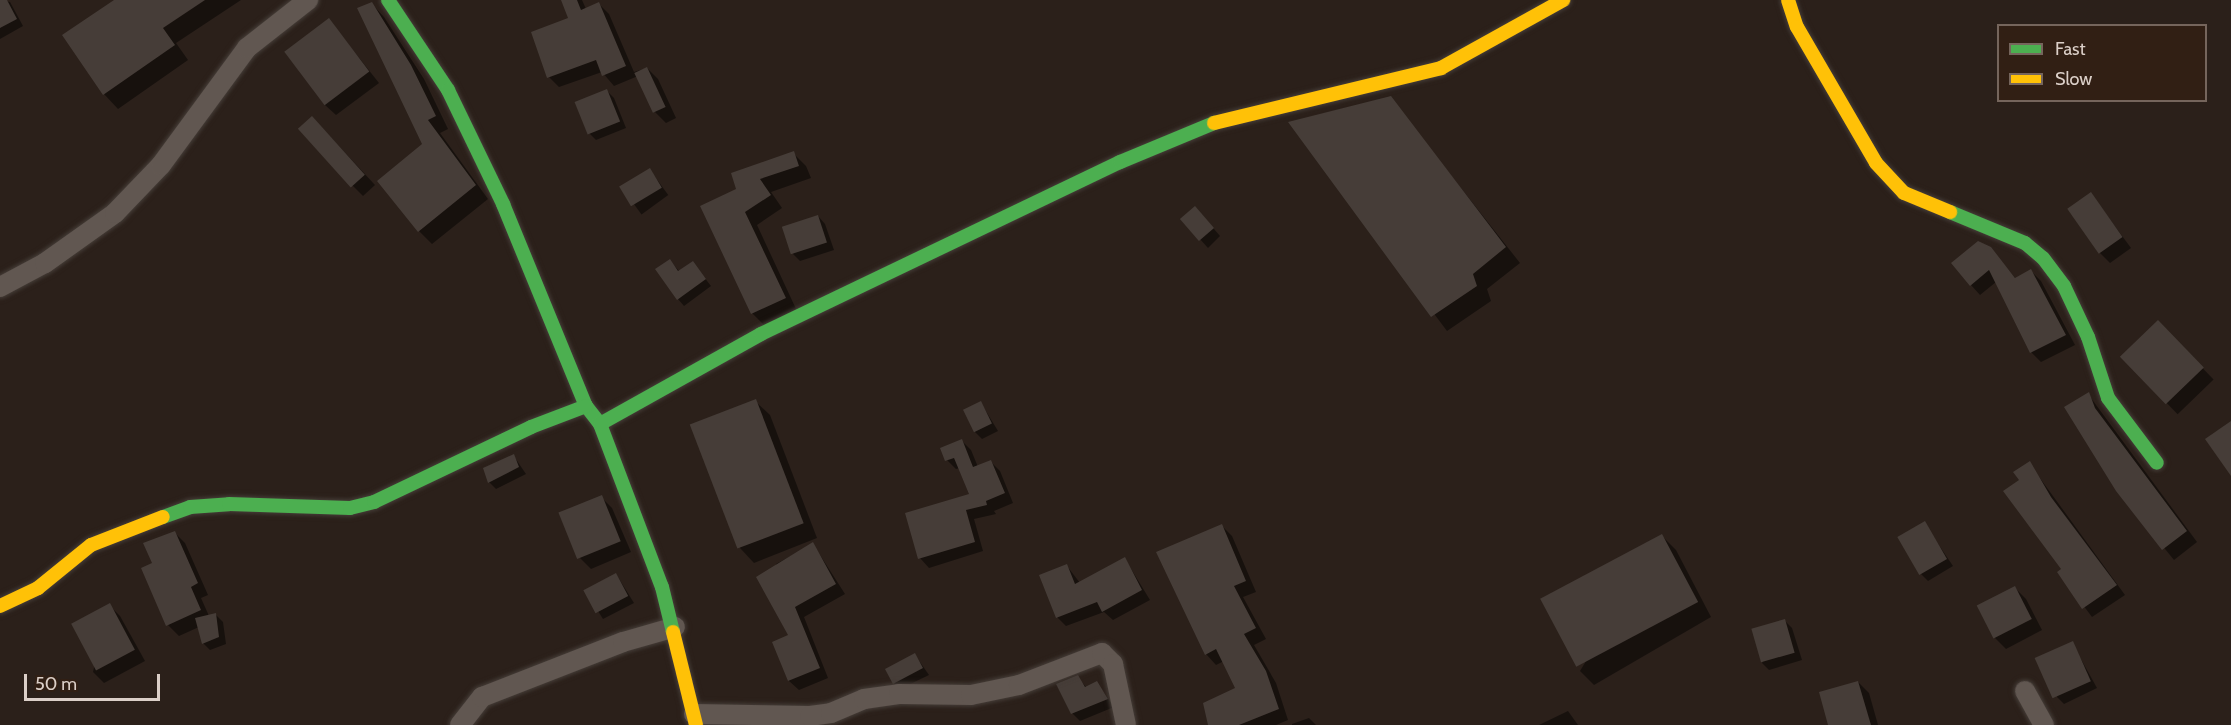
<!DOCTYPE html>
<style>
body{margin:0}
#map{position:relative;width:2231px;height:725px;overflow:hidden;background:#2b201a;font-family:Cabin,sans-serif}
div>[style]{position:absolute}
[style*='--x']{left:calc(var(--x)*1px);top:calc(var(--y)*1px);width:calc(var(--w)*1px);rotate:calc(var(--a)*1deg)}
.shadow>*{inset:0;background:#0007;transform-origin:0 0}
.building>*{inset:0;background:#463d38;transform-origin:0 0}
.roads{filter:drop-shadow(0 0 2px #453d38) drop-shadow(0 0 2px #453d38)}
.street>*{height:20px;margin:-10px;padding:0 10px;transform-origin:10px;border-radius:10px;background:#615751}
.fast>*{height:14px;margin:-7px;padding:0 7px;transform-origin:7px;border-radius:7px;background:#4caf50}
.slow>*{height:14px;margin:-7px;padding:0 7px;transform-origin:7px;border-radius:7px;background:#ffc107}
span{translate:-50% -50%;white-space:nowrap;text-align:center;line-height:1.15;-webkit-text-stroke:5px #311f14;paint-order:stroke}
.legend{position:absolute;left:1997px;top:24px;width:210px;height:78px;box-sizing:border-box;background:#311f14;border:2px solid #75655c;margin:0;padding:8px 10px;list-style:none;font-size:18px;color:#dbcfc8}
.legend li{display:flex;align-items:center;gap:12px;height:30px}
.legend b{width:30px;border:2px solid #75655c}
.scale{position:absolute;left:24px;top:674px;width:136px;height:27px;box-sizing:border-box;border:3px solid #dbcfc8;border-top:0;padding-left:8px;font-size:18px;line-height:21px;white-space:nowrap;color:#dbcfc8;-webkit-text-stroke:4px #311f14;paint-order:stroke}
</style>
<div id="map">
<div class="shadow">
<div style="clip-path:polygon(0 0,10px 2px,23px 26px,0 39px)"></div>
<div style="clip-path:polygon(116px 0,241px 0,176px 43px,188px 60px,118px 109px,104px 94px)"></div>
<div style="clip-path:polygon(563px 0,582px 0,586px 9px,599px 4px,609px 14px,634px 72px,647px 68px,658px 79px,676px 118px,666px 123px,655px 112px,638px 76px,614px 86px,602px 72px,559px 87px,549px 77px,570px 19px)"></div>
<div style="clip-path:polygon(371px 3px,384px 17px,424px 79px,448px 129px,440px 133px,488px 199px,432px 244px,419px 231px,424px 144px)"></div>
<div style="clip-path:polygon(329px 20px,379px 83px,336px 115px,325px 105px)"></div>
<div style="clip-path:polygon(607px 91px,614px 98px,626px 128px,596px 140px,589px 133px)"></div>
<div style="clip-path:polygon(1390px 98px,1520px 263px,1487px 289px,1491px 301px,1447px 331px,1291px 123px)"></div>
<div style="clip-path:polygon(323px 129px,375px 185px,363px 196px,352px 185px)"></div>
<div style="clip-path:polygon(793px 153px,806px 166px,811px 178px,771px 192px,782px 208px,757px 225px,797px 311px,765px 326px,752px 313px,738px 189px)"></div>
<div style="left:650px;top:170px;width:31px;height:33px;rotate:54deg"></div>
<div style="clip-path:polygon(2091px 194px,2131px 248px,2110px 263px,2099px 252px)"></div>
<div style="clip-path:polygon(1202px 215px,1220px 236px,1208px 248px,1182px 219px)"></div>
<div style="clip-path:polygon(818px 216px,825px 224px,834px 250px,800px 261px,793px 254px)"></div>
<div style="clip-path:polygon(1990px 248px,2016px 279px,2031px 271px,2041px 281px,2075px 345px,2041px 362px,2031px 352px,1996px 282px,1980px 295px,1971px 285px)"></div>
<div style="clip-path:polygon(670px 261px,680px 272px,693px 263px,711px 286px,684px 306px,678px 299px)"></div>
<div style="left:2158px;top:322px;width:80px;height:50px;rotate:46deg"></div>
<div style="clip-path:polygon(2088px 394px,2197px 542px,2174px 560px,2117px 490px)"></div>
<div style="clip-path:polygon(755px 401px,770px 415px,817px 538px,754px 563px,740px 548px)"></div>
<div style="clip-path:polygon(981px 403px,998px 431px,982px 439px,975px 432px)"></div>
<div style="clip-path:polygon(962px 441px,971px 450px,978px 467px,991px 462px,1000px 471px,1013px 503px,994px 511px,996px 514px,974px 519px,983px 551px,929px 568px,920px 558px,971px 495px,960px 468px,956px 469px,947px 460px)"></div>
<div style="clip-path:polygon(513px 455px,526px 474px,496px 489px,489px 482px)"></div>
<div style="clip-path:polygon(2029px 463px,2125px 595px,2092px 617px,2059px 573px,2063px 570px,2021px 481px)"></div>
<div style="clip-path:polygon(601px 497px,612px 508px,631px 552px,591px 569px,580px 558px,561px 515px)"></div>
<div style="clip-path:polygon(1924px 523px,1953px 566px,1928px 581px,1921px 574px)"></div>
<div style="clip-path:polygon(1222px 526px,1232px 536px,1256px 592px,1243px 597px,1266px 639px,1254px 645px,1276px 683px,1288px 720px,1276px 725px,1209px 725px,1237px 688px,1224px 661px,1216px 665px,1206px 654px)"></div>
<div style="clip-path:polygon(174px 532px,185px 543px,208px 595px,201px 598px,209px 616px,216px 615px,223px 622px,226px 644px,210px 650px,203px 643px,199px 627px,179px 636px,168px 625px,154px 564px)"></div>
<div style="clip-path:polygon(1662px 536px,1676px 550px,1711px 617px,1594px 685px,1580px 671px)"></div>
<div style="clip-path:polygon(813px 544px,845px 594px,804px 617px,828px 678px,799px 690px,789px 681px,774px 643px,790px 636px,776px 564px)"></div>
<div style="clip-path:polygon(1125px 559px,1150px 600px,1113px 620px,1104px 612px,1066px 626px,1057px 617px,1067px 566px,1080px 583px)"></div>
<div style="clip-path:polygon(616px 574px,634px 603px,603px 619px,585px 590px)"></div>
<div style="clip-path:polygon(2015px 588px,2026px 599px,2042px 630px,2006px 649px,1995px 638px)"></div>
<div style="clip-path:polygon(109px 605px,120px 616px,145px 661px,104px 683px,93px 672px)"></div>
<div style="clip-path:polygon(1785px 621px,1792px 628px,1802px 660px,1769px 670px,1762px 663px)"></div>
<div style="clip-path:polygon(2072px 643px,2097px 688px,2064px 704px,2057px 697px)"></div>
<div style="clip-path:polygon(915px 655px,929px 675px,900px 689px,893px 682px)"></div>
<div style="clip-path:polygon(1077px 677px,1087px 688px,1097px 683px,1114px 707px,1080px 721px,1072px 713px)"></div>
<div style="clip-path:polygon(1858px 682px,1869px 693px,1878px 725px,1830px 725px)"></div>
<div style="clip-path:polygon(1568px 711px,1578px 725px,1539px 725px)"></div>
<div style="clip-path:polygon(1309px 718px,1316px 725px,1292px 725px,1292px 724px)"></div>
</div>
<div class="building">
<div style="clip-path:polygon(0 0,7px 0,17px 19px,0 28px)"></div>
<div style="clip-path:polygon(114px 0,205px 0,163px 28px,175px 45px,103px 95px,62px 35px)"></div>
<div style="clip-path:polygon(561px 0,577px 0,581px 10px,599px 2px,626px 66px,602px 76px,596px 60px,547px 78px,531px 32px,568px 18px)"></div>
<div style="clip-path:polygon(372px 2px,411px 65px,436px 116px,428px 120px,476px 185px,418px 232px,377px 181px,422px 144px,357px 8px)"></div>
<div style="left:329px;top:18px;width:67px;height:56px;rotate:53deg"></div>
<div style="left:647px;top:67px;width:44px;height:14px;rotate:65deg"></div>
<div style="left:607px;top:89px;width:35px;height:35px;rotate:68deg"></div>
<div style="clip-path:polygon(1391px 96px,1506px 247px,1473px 274px,1477px 286px,1431px 317px,1288px 122px)"></div>
<div style="left:312px;top:116px;width:79px;height:19px;rotate:48deg"></div>
<div style="clip-path:polygon(794px 151px,799px 166px,760px 179px,771px 195px,745px 212px,786px 298px,751px 314px,700px 206px,736px 189px,731px 173px)"></div>
<div style="left:650px;top:168px;width:23px;height:36px;rotate:59deg"></div>
<div style="left:2091px;top:192px;width:55px;height:29px;rotate:55deg"></div>
<div style="left:1195px;top:206px;width:29px;height:20px;rotate:49deg"></div>
<div style="left:818px;top:215px;width:29px;height:38px;rotate:72deg"></div>
<div style="clip-path:polygon(1978px 241px,1991px 247px,2015px 278px,2031px 269px,2066px 335px,2030px 353px,1989px 270px,1970px 286px,1951px 263px)"></div>
<div style="clip-path:polygon(670px 259px,678px 271px,693px 261px,706px 279px,677px 300px,655px 269px)"></div>
<div style="left:2158px;top:320px;width:66px;height:53px;rotate:46deg"></div>
<div style="clip-path:polygon(2089px 392px,2095px 408px,2187px 531px,2162px 550px,2116px 491px,2064px 407px)"></div>
<div style="left:756px;top:399px;width:133px;height:71px;rotate:69deg"></div>
<div style="left:981px;top:401px;width:25px;height:20px;rotate:64deg"></div>
<div style="clip-path:polygon(2231px 421px,2231px 476px,2205px 439px)"></div>
<div style="clip-path:polygon(962px 439px,973px 467px,991px 460px,1005px 493px,986px 501px,987px 505px,966px 510px,975px 542px,918px 559px,905px 513px,969px 494px,954px 458px,945px 461px,940px 448px)"></div>
<div style="clip-path:polygon(514px 454px,519px 467px,488px 483px,483px 468px)"></div>
<div style="clip-path:polygon(2030px 461px,2051px 497px,2117px 585px,2082px 609px,2057px 572px,2061px 569px,2003px 491px,2019px 480px,2013px 472px)"></div>
<div style="left:602px;top:495px;width:50px;height:47px;rotate:68deg"></div>
<div style="left:1925px;top:521px;width:44px;height:32px;rotate:60deg"></div>
<div style="clip-path:polygon(1222px 524px,1246px 581px,1234px 586px,1256px 628px,1244px 634px,1266px 671px,1279px 709px,1239px 725px,1208px 725px,1203px 703px,1235px 688px,1216px 649px,1205px 655px,1156px 552px)"></div>
<div style="clip-path:polygon(175px 531px,198px 583px,191px 587px,201px 610px,166px 626px,141px 568px,152px 563px,143px 543px)"></div>
<div style="left:1662px;top:534px;width:77px;height:138px;rotate:62deg"></div>
<div style="clip-path:polygon(813px 542px,836px 584px,795px 607px,820px 668px,788px 681px,772px 642px,788px 635px,756px 577px)"></div>
<div style="clip-path:polygon(1125px 557px,1142px 590px,1102px 612px,1097px 602px,1056px 618px,1039px 575px,1067px 564px,1075px 584px)"></div>
<div style="left:616px;top:573px;width:26px;height:37px;rotate:62deg"></div>
<div style="left:2015px;top:586px;width:37px;height:43px;rotate:63deg"></div>
<div style="left:110px;top:603px;width:53px;height:44px;rotate:62deg"></div>
<div style="clip-path:polygon(216px 613px,219px 637px,202px 644px,195px 618px)"></div>
<div style="left:1785px;top:619px;width:35px;height:35px;rotate:74deg"></div>
<div style="left:2073px;top:641px;width:44px;height:42px;rotate:66deg"></div>
<div style="left:915px;top:653px;width:17px;height:34px;rotate:62deg"></div>
<div style="clip-path:polygon(1078px 675px,1085px 687px,1097px 681px,1108px 699px,1071px 714px,1056px 684px)"></div>
<div style="clip-path:polygon(1858px 681px,1871px 725px,1828px 725px,1819px 692px)"></div>
</div>
<div class="roads">
<div class="street">
<div style="--x:0;--y:287;--w:51;--a:-28.1"></div>
<div style="--x:45;--y:263;--w:86;--a:-35.5"></div>
<div style="--x:115;--y:213;--w:66;--a:-46.2"></div>
<div style="--x:161;--y:165;--w:145;--a:-53.7"></div>
<div style="--x:247;--y:48;--w:78;--a:-38.2"></div>
<div style="--x:2025;--y:691;--w:39;--a:61"></div>
<div style="--x:694;--y:714;--w:116;--a:1"></div>
<div style="--x:810;--y:716;--w:21;--a:-8"></div>
<div style="--x:831;--y:713;--w:36;--a:-23"></div>
<div style="--x:864;--y:699;--w:35;--a:-8"></div>
<div style="--x:899;--y:694;--w:72;--a:0.8"></div>
<div style="--x:971;--y:695;--w:49;--a:-11.8"></div>
<div style="--x:1019;--y:685;--w:89;--a:-21.1"></div>
<div style="--x:1102;--y:653;--w:16;--a:45"></div>
<div style="--x:1113;--y:664;--w:62;--a:78"></div>
<div style="--x:460;--y:725;--w:36;--a:-52"></div>
<div style="--x:482;--y:697;--w:151;--a:-21.3"></div>
<div style="--x:623;--y:642;--w:54;--a:-16.1"></div>
</div>
<div class="fast">
<div style="--x:388;--y:0;--w:108;--a:56.3"></div>
<div style="--x:448;--y:90;--w:127;--a:64.2"></div>
<div style="--x:503;--y:204;--w:218;--a:67.7"></div>
<div style="--x:586;--y:406;--w:23;--a:52"></div>
<div style="--x:600;--y:424;--w:174;--a:69.2"></div>
<div style="--x:662;--y:587;--w:46;--a:76.3"></div>
<div style="--x:1950;--y:212;--w:81;--a:22.5"></div>
<div style="--x:2025;--y:243;--w:23;--a:40"></div>
<div style="--x:2043;--y:258;--w:35;--a:53"></div>
<div style="--x:2064;--y:286;--w:56;--a:64.8"></div>
<div style="--x:2088;--y:337;--w:64;--a:71.8"></div>
<div style="--x:2108;--y:398;--w:81;--a:53"></div>
<div style="--x:600;--y:424;--w:184;--a:-29.2"></div>
<div style="--x:761;--y:334;--w:398;--a:-25.6"></div>
<div style="--x:1120;--y:162;--w:102;--a:-22.5"></div>
<div style="--x:163;--y:517;--w:29;--a:-20"></div>
<div style="--x:190;--y:507;--w:39;--a:-4"></div>
<div style="--x:229;--y:504;--w:121;--a:1.9"></div>
<div style="--x:350;--y:508;--w:25;--a:-14"></div>
<div style="--x:374;--y:502;--w:174;--a:-25.5"></div>
<div style="--x:531;--y:427;--w:59;--a:-20.9"></div>
</div>
<div class="slow">
<div style="--x:1788;--y:0;--w:28;--a:72"></div>
<div style="--x:1797;--y:27;--w:157;--a:59.8"></div>
<div style="--x:1876;--y:163;--w:41;--a:47"></div>
<div style="--x:1904;--y:193;--w:50;--a:22.4"></div>
<div style="--x:1214;--y:123;--w:234;--a:-13.6"></div>
<div style="--x:1441;--y:68;--w:140;--a:-29.1"></div>
<div style="--x:0;--y:606;--w:42;--a:-25.3"></div>
<div style="--x:38;--y:588;--w:68;--a:-39.1"></div>
<div style="--x:91;--y:545;--w:77;--a:-21.3"></div>
<div style="--x:673;--y:632;--w:96;--a:76.1"></div>
</div>
</div>
<ul class="legend">
<li><b style="height:8px;background:#4caf50"></b>Fast</li>
<li><b style="height:8px;background:#ffc107"></b>Slow</li>
</ul>
<div class="scale">50 m</div>
</div>
